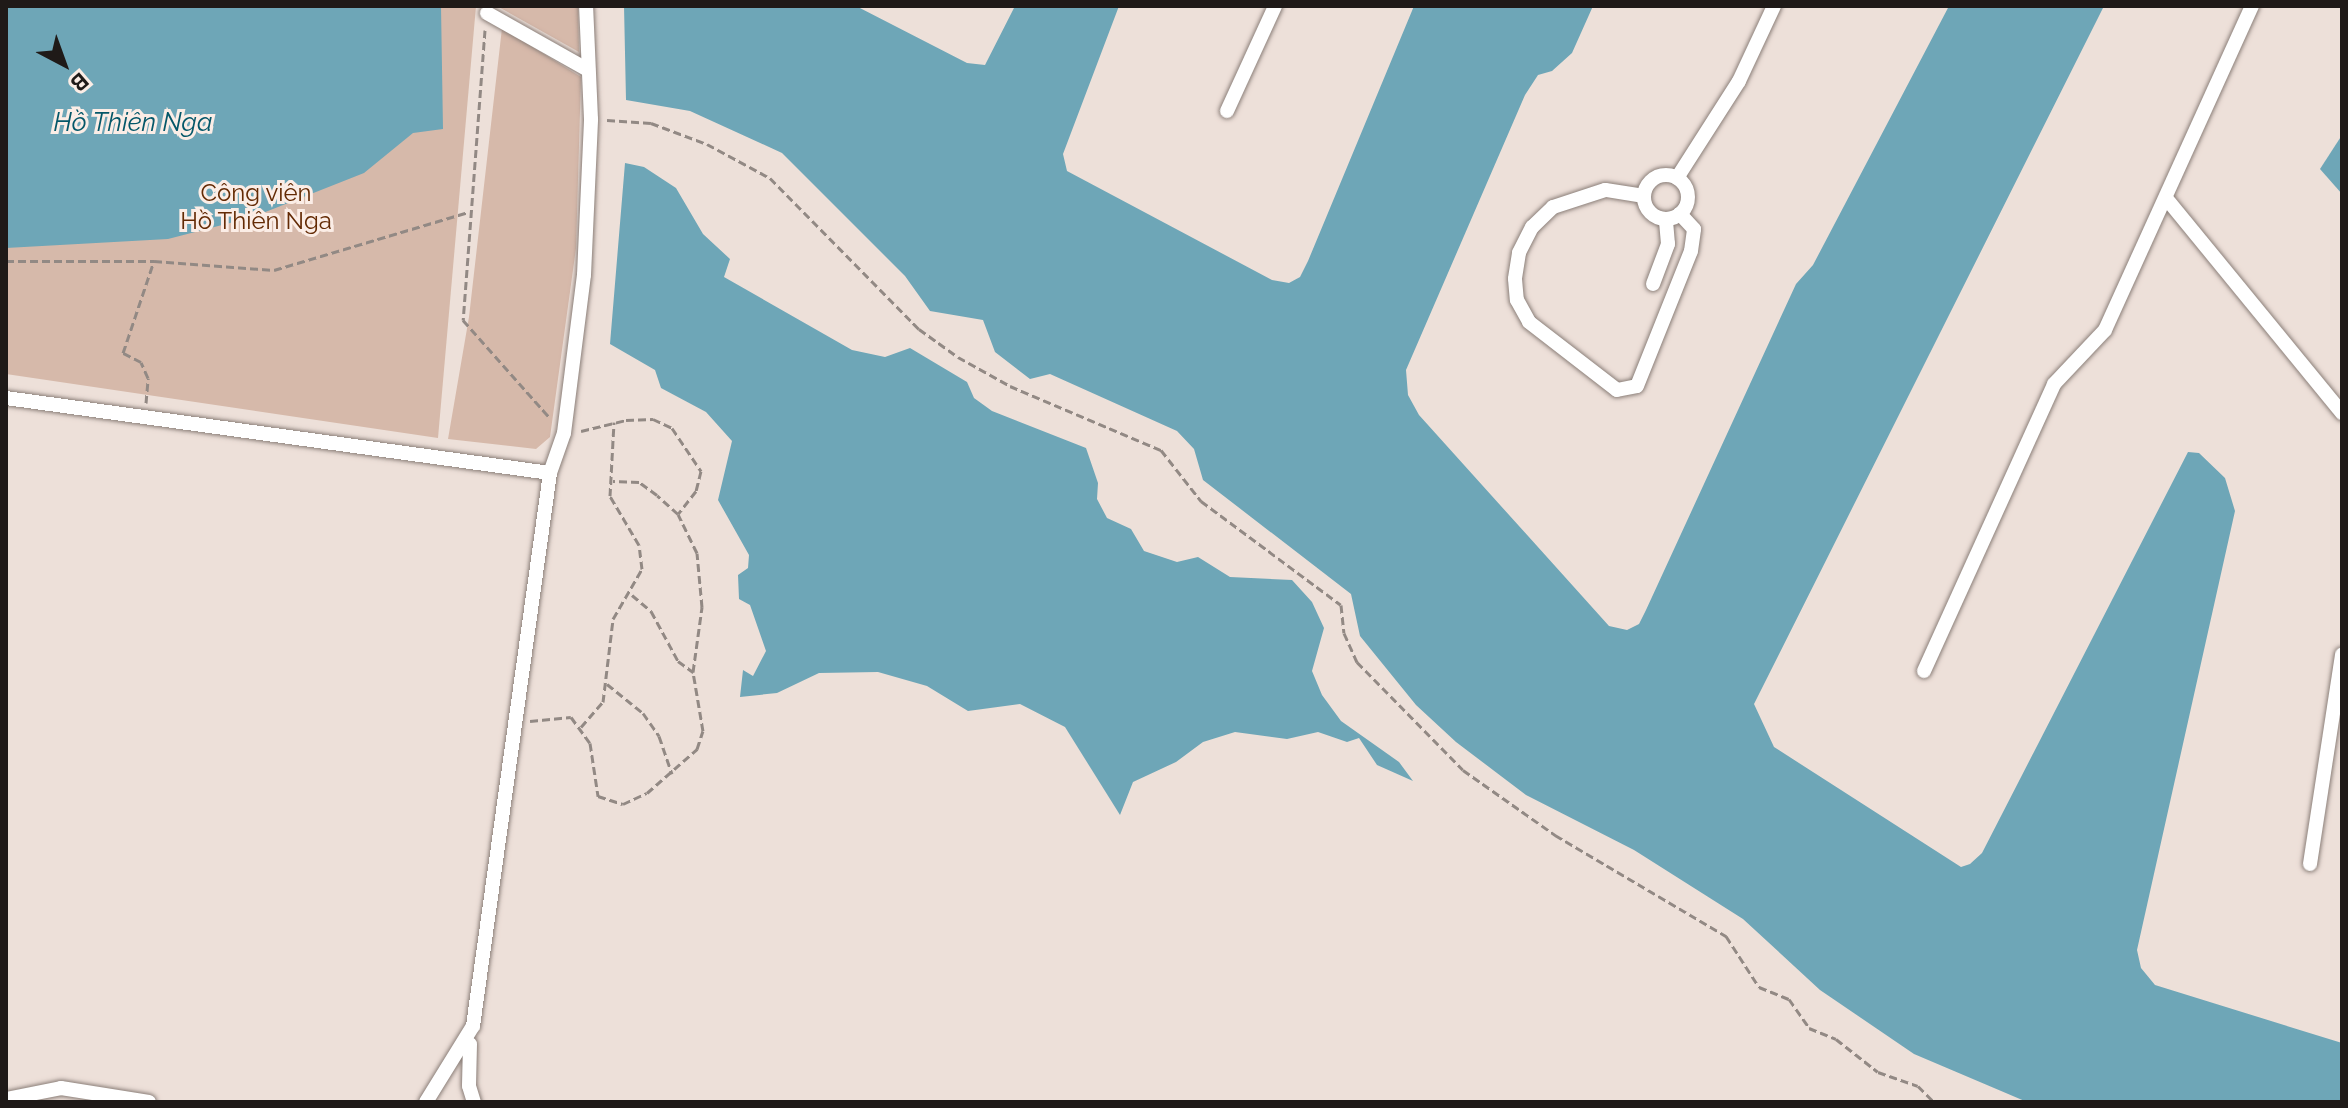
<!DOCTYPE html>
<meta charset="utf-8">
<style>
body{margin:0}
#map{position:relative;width:2348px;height:1108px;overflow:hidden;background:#ede0d9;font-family:Raleway,sans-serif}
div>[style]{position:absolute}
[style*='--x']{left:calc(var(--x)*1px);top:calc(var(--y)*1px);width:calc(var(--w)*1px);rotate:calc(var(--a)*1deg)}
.green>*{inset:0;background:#d6b9aa}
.water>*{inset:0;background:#6ea6b7}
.path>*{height:3px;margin-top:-1.5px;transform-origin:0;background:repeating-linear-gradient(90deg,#928984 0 8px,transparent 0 12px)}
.roads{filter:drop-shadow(0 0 2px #8b7f79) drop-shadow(0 0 2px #8b7f79)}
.minor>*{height:14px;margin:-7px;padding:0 7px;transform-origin:7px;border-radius:7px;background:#fff}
.minor>.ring{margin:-7px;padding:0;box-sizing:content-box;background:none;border:14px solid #fff;border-radius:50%}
span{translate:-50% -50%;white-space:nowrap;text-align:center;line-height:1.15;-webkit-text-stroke:6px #fbede6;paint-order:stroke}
.park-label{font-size:24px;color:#632a04}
.water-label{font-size:26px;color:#045769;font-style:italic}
.frame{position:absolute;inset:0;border:8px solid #1f1a18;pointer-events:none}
.north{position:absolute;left:24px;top:24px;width:80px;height:80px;-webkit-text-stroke:6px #fbede6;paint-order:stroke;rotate:139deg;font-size:22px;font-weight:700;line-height:32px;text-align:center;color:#1f1a18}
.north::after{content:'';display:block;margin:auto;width:28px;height:36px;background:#1f1a18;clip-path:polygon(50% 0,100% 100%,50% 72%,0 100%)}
</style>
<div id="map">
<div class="green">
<div style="clip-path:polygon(6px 6px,476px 6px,438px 438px,6px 374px)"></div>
<div style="clip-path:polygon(497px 6px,578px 6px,579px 52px)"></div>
<div style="clip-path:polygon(502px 28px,581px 77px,576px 248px,550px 437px,536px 449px,448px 439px,469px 317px)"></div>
</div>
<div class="water">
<div style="clip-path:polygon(6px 6px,441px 6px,443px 129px,413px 133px,364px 173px,253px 217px,168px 239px,6px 248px)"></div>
<div style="clip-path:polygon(624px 6px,856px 6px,967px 63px,985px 65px,1015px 6px,1119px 6px,1063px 154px,1067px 171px,1272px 280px,1289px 283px,1300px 277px,1308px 261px,1414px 6px,1593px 6px,1572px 53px,1552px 71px,1538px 75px,1525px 95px,1406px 370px,1408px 395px,1419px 415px,1609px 626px,1627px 630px,1639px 624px,1646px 610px,1796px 284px,1813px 265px,1949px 6px,2104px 6px,1754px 704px,1774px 747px,1961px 867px,1970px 864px,1982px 853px,2188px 452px,2199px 453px,2225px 478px,2235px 511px,2137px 950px,2141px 968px,2155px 985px,2342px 1043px,2342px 1102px,2027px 1102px,1914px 1054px,1820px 990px,1743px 919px,1634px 850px,1526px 795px,1456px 742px,1416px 705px,1360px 636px,1351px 594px,1203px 480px,1194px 449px,1177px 431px,1050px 374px,1030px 379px,995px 352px,983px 320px,930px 311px,905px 276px,782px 153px,690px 111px,626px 100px)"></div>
<div style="clip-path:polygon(2342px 135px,2342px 194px,2320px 169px)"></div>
<div style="clip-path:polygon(625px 163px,644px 167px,676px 188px,703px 234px,730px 259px,724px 277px,852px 350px,885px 357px,910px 348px,967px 382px,974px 398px,992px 411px,1086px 448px,1098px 483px,1097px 499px,1107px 518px,1131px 529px,1144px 551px,1177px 562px,1198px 557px,1230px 577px,1292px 580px,1312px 602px,1324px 628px,1312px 671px,1322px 695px,1341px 721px,1399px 762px,1413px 781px,1377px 765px,1359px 738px,1347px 742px,1318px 732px,1287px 739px,1235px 732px,1203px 742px,1176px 762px,1133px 782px,1120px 815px,1065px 727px,1020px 704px,968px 711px,927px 686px,878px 672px,819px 673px,777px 693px,740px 697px,743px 670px,753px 676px,766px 651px,750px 605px,739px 599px,738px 575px,748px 568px,749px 555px,718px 500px,732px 441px,706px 412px,661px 388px,655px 370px,610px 344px)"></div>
</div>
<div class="path">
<div style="--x:485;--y:30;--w:291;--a:94.3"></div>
<div style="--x:463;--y:320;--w:130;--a:48.4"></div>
<div style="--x:607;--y:120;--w:44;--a:3.9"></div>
<div style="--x:651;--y:123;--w:60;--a:20.6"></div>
<div style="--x:707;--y:144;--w:72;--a:28.4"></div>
<div style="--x:770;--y:178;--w:212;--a:45.4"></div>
<div style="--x:919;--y:329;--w:48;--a:35.7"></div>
<div style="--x:958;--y:357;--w:60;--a:29.1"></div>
<div style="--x:1010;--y:386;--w:164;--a:23"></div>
<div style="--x:1161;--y:450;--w:65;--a:51.9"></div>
<div style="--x:1201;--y:501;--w:174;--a:36.6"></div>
<div style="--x:1341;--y:605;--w:28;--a:84"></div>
<div style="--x:1344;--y:633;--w:32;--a:66"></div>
<div style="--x:1357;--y:662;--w:151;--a:45.5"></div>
<div style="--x:1463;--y:770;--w:113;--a:35.2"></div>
<div style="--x:1555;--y:835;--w:199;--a:30.6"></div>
<div style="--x:1726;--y:936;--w:61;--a:57.1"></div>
<div style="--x:1759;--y:987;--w:32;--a:22"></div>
<div style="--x:1789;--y:999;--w:35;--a:55"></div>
<div style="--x:1809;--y:1028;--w:29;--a:22"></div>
<div style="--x:1836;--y:1039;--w:53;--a:38.2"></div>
<div style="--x:1878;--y:1072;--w:42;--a:19.3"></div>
<div style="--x:1918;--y:1086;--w:23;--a:45"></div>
<div style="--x:6;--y:261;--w:148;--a:0"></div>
<div style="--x:154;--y:261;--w:120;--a:4.3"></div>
<div style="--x:274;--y:270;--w:203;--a:-16.6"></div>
<div style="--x:146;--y:403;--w:25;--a:-85"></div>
<div style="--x:148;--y:378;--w:17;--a:-114"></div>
<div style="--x:141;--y:362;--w:20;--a:-153"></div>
<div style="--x:123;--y:353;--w:97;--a:-71.4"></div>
<div style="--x:581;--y:431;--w:46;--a:-13.7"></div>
<div style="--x:626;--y:420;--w:27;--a:-2"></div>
<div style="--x:653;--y:419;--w:21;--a:25"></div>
<div style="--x:672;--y:428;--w:52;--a:56"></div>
<div style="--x:701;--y:471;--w:21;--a:104"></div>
<div style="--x:696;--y:491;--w:29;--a:128"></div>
<div style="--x:632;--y:595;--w:25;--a:40"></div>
<div style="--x:651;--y:611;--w:57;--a:61.6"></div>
<div style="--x:678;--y:661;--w:19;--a:36"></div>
<div style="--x:607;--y:684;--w:46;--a:38.9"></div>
<div style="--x:643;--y:713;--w:28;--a:55"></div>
<div style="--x:659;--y:736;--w:40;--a:71.1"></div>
<div style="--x:530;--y:721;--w:41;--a:-5.6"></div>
<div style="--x:571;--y:717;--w:32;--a:54"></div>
<div style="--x:590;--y:743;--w:54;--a:81.4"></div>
<div style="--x:598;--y:796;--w:26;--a:18"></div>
<div style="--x:623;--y:804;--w:26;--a:-25"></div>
<div style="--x:647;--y:793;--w:67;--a:-41.3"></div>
<div style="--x:697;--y:749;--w:19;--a:-72"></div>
<div style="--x:703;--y:731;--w:60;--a:-99.6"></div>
<div style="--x:693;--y:672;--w:66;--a:-82.1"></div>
<div style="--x:702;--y:607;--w:54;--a:-95.3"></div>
<div style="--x:697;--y:553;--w:43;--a:-116"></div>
<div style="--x:678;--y:514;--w:28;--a:-138"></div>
<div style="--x:657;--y:495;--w:22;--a:-144"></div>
<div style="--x:639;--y:482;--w:26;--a:-178"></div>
<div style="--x:581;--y:727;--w:33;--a:-49"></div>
<div style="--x:603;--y:702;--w:84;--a:-83.1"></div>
<div style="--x:613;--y:619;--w:58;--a:-59.9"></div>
<div style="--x:642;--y:569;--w:24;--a:-97"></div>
<div style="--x:639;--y:545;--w:57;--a:-120.6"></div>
<div style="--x:610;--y:496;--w:74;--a:-86.9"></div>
</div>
<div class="roads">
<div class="minor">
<div style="--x:487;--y:13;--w:116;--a:29.4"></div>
<div style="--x:1227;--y:111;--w:115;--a:-65.4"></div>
<div class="ring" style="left:1644px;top:175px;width:30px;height:30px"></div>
<div style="--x:1677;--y:178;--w:115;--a:-57.4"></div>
<div style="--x:1739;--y:81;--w:83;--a:-65"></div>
<div style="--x:1644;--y:196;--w:39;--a:-171"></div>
<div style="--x:1605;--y:190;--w:55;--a:161.9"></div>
<div style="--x:1553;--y:207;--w:29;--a:136"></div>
<div style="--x:1532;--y:227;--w:29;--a:117"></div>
<div style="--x:1519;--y:253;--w:26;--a:99"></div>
<div style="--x:1515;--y:279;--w:21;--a:85"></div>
<div style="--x:1517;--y:300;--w:25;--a:61"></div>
<div style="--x:1529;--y:322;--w:111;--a:37.7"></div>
<div style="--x:1617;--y:390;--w:20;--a:-11"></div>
<div style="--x:1637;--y:386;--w:145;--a:-68.2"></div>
<div style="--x:1691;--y:251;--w:22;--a:-82"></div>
<div style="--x:1694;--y:229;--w:21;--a:-133"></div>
<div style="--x:2166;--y:198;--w:278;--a:50.7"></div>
<div style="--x:1653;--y:284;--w:43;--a:-69.4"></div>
<div style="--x:1668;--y:244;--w:25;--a:-95"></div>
<div style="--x:6;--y:398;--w:549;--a:7.85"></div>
<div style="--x:1924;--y:671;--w:315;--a:-65.6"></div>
<div style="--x:2054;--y:384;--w:74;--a:-46.6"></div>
<div style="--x:2105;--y:330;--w:356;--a:-65.6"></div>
<div style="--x:2310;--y:864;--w:212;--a:-81.3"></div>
<div style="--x:470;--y:1044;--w:42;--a:91.4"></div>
<div style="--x:469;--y:1086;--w:17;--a:73"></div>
<div style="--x:6;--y:1099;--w:56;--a:-11.3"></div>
<div style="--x:61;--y:1088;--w:89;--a:9"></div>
<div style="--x:426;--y:1102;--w:89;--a:-58.3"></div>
<div style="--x:473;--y:1026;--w:558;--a:-82.07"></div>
<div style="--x:550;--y:473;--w:42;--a:-70.7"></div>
<div style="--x:564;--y:433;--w:159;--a:-82.8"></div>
<div style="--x:584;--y:275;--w:156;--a:-87.4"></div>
<div style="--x:591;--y:119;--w:113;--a:-92.5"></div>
</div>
</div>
<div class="park-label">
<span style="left:256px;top:207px">Công viên<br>Hồ Thiên Nga</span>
</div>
<div class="water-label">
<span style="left:133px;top:123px">Hồ Thiên Nga</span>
</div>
<div class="frame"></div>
<div class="north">B</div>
</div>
